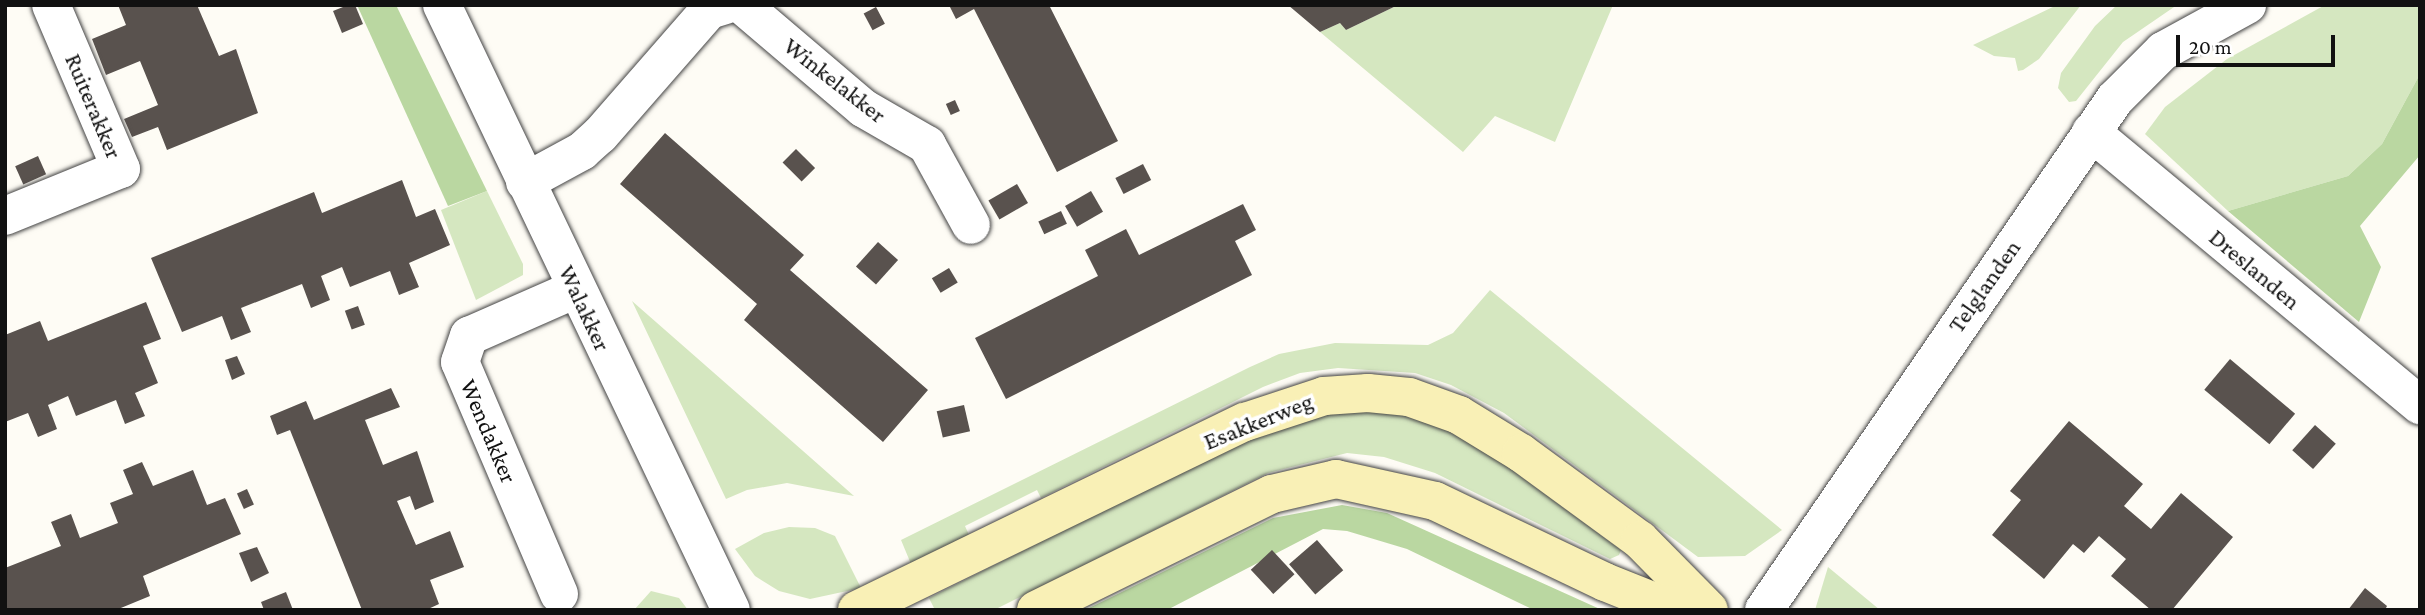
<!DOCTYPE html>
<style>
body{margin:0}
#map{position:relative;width:2425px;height:615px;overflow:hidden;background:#fefcf5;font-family:"Crimson Pro",serif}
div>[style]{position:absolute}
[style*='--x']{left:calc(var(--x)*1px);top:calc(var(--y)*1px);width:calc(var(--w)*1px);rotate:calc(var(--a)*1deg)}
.green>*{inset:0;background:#d5e7c0}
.forest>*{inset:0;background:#bad7a1}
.building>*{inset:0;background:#59524e;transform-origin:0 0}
.roads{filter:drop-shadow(0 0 2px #444) drop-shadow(0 0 2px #444)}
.street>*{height:38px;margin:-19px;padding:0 19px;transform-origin:19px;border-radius:19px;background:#fff}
.secondary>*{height:38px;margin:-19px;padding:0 19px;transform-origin:19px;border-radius:19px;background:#f9f0b6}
span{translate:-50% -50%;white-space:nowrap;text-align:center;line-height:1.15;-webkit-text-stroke:7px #fff;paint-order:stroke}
.street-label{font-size:24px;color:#111}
.frame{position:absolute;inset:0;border:7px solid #111;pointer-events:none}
.scale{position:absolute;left:2176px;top:35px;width:159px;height:32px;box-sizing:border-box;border:4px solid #111;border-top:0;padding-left:9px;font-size:21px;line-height:24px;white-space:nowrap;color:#111;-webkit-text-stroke:5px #fff;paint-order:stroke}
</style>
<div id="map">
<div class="green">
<div style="clip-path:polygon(1398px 5px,1613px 5px,1555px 142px,1495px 116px,1463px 152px,1320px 32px,1340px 23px,1346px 30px)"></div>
<div style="clip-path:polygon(2057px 5px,2081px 5px,2039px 59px,2023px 70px,2018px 71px,2015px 58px,1994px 56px,1973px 45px)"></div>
<div style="clip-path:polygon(2117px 5px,2177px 5px,2123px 42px,2076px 101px,2069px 102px,2058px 88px,2061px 73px,2095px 26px)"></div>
<div style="clip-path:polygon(2325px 5px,2420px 5px,2420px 74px,2382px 144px,2348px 176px,2228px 211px,2145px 134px,2165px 107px,2227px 59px)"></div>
<div style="clip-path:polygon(487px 191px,523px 264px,523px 275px,476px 300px,441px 210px)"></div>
<div style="clip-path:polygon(1490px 290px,1782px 530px,1745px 556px,1698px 557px,1504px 413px,1451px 385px,1415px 373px,1338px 368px,1300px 373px,1263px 387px,1041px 498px,1037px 490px,965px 526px,969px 535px,911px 564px,901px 540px,1250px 367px,1279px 354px,1335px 343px,1428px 345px,1453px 333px)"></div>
<div style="clip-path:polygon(632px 301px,811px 458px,854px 496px,787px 483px,747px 490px,726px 499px)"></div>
<div style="clip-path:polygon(1340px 409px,1397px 412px,1470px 439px,1621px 550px,1619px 555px,1610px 559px,1435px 473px,1384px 457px,1347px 453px,1268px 473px,994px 610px,935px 610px,929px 598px,1249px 437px)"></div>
<div style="clip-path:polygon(789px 527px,815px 528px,835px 536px,861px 588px,810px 599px,779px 591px,755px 576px,735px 549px,764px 533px)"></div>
<div style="clip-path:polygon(1828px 567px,1880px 610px,1815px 610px)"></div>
<div style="clip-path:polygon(651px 591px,679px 598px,688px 610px,634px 610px)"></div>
</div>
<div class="forest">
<div style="clip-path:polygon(357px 5px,396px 5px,487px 191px,448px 206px)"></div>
<div style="clip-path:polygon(2420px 74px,2420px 155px,2360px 226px,2381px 267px,2359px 322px,2228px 211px,2348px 176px,2382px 144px)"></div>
<div style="clip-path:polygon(1342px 505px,1387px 513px,1602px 610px,1534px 610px,1407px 549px,1347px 531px,1323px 529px,1167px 610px,1085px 610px,1273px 518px)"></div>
</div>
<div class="building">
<div style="clip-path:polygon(118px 5px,197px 5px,219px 56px,236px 49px,258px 113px,167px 150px,158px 127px,132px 137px,124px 119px,158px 105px,140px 61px,106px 75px,92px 39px,126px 25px)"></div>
<div style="clip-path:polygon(348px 5px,355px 5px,363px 24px,342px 33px,333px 11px)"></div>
<div style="clip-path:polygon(949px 5px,1049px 5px,1118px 141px,1057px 172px,974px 9px,956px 19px)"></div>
<div style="clip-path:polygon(1288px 5px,1398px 5px,1346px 30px,1340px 23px,1320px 32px)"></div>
<div style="left:876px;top:7px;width:19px;height:14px;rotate:62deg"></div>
<div style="left:955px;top:100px;width:12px;height:10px;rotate:66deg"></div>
<div style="clip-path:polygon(665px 133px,804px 255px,790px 270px,928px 390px,883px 442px,744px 320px,757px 304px,620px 184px)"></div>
<div style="left:796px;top:149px;width:27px;height:19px;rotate:45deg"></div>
<div style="left:38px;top:156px;width:20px;height:25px;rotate:66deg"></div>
<div style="left:1143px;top:164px;width:18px;height:31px;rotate:63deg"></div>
<div style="clip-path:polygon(402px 180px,416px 217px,435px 209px,450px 245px,409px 263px,419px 287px,399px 295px,390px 271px,350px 287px,342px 267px,321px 276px,330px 300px,311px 308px,302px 284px,241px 308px,251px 332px,231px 340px,222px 316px,182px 332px,151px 258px,314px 192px,322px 213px)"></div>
<div style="left:1017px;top:184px;width:22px;height:33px;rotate:60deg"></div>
<div style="left:1091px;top:191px;width:24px;height:30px;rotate:60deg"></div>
<div style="clip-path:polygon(1243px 204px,1256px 230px,1235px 241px,1252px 275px,1006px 399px,975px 338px,1098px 276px,1085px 250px,1126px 229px,1139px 255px)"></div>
<div style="left:1061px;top:211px;width:14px;height:25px;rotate:65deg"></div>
<div style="left:878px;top:242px;width:27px;height:33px;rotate:42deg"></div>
<div style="left:949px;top:268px;width:17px;height:20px;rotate:59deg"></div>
<div style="clip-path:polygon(146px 302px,161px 339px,143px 346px,158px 383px,135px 393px,145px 416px,125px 424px,116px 400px,76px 416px,68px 396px,48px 405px,57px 429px,38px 437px,28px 413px,5px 422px,5px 335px,40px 321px,48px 341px)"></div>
<div style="left:358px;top:306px;width:20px;height:14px;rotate:70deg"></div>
<div style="clip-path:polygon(237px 356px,245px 374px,232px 380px,225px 360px)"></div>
<div style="left:2230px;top:359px;width:85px;height:40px;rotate:40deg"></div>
<div style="clip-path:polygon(391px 388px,400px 407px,365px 420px,383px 465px,417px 451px,434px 502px,415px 510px,410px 496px,397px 501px,416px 545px,450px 531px,464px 567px,430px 580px,439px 604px,426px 610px,362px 610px,290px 430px,277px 435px,270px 416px,306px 401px,314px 420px)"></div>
<div style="left:964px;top:405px;width:27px;height:28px;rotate:77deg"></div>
<div style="clip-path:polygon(2069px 421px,2143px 484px,2124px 506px,2151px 529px,2181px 493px,2233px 537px,2172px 610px,2151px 610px,2111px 576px,2126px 559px,2099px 536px,2084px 553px,2073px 544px,2044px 579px,1992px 535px,2021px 500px,2010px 491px)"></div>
<div style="left:2315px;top:425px;width:28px;height:34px;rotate:42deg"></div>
<div style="clip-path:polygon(142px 462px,153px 486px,193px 470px,207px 505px,225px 498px,241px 534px,143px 576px,150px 596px,116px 610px,5px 610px,5px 568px,61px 546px,51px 522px,71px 514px,80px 538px,118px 523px,110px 503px,133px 494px,123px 470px)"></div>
<div style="left:247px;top:489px;width:17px;height:11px;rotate:66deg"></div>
<div style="left:1317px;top:540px;width:40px;height:37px;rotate:49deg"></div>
<div style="clip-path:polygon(257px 547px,269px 573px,251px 582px,239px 553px)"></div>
<div style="left:1272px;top:550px;width:33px;height:29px;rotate:47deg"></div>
<div style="clip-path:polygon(2365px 588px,2387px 606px,2385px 610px,2348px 610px)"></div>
<div style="clip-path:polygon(286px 592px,293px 610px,264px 610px,261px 602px)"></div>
</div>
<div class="roads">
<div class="street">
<div style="--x:442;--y:5;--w:670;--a:64.47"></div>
<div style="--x:742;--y:5;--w:159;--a:40.4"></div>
<div style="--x:863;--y:108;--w:74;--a:30"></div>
<div style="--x:927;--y:145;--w:91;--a:61.2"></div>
<div style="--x:2091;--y:132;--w:428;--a:39.7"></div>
<div style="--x:525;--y:182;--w:65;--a:-28.5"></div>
<div style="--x:582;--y:151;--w:24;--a:-42"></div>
<div style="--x:600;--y:135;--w:166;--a:-48.9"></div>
<div style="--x:709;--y:10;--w:17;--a:-17"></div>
<div style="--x:5;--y:216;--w:125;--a:-22.1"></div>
<div style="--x:121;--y:169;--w:178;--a:-113.1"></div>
<div style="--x:559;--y:594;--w:252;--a:-113.1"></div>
<div style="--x:460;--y:362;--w:28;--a:-71"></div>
<div style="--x:469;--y:336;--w:117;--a:-23.7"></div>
<div style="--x:1764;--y:610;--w:620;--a:-55.52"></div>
<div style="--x:2115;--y:99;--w:68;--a:-45"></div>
<div style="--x:2163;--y:51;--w:96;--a:-28.7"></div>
</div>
<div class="secondary">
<div style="--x:857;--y:610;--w:431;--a:-25.9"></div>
<div style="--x:1245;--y:422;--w:83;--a:-18.2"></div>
<div style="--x:1324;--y:396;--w:44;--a:-3.9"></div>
<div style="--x:1368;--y:393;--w:41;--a:5.6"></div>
<div style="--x:1409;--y:397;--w:53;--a:19.8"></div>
<div style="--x:1459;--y:415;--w:73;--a:31.5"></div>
<div style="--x:1521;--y:453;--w:147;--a:36.2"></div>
<div style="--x:1640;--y:540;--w:98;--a:45.4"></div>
<div style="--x:1036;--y:610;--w:263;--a:-26.2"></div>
<div style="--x:1272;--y:494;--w:66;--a:-13.2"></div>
<div style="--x:1336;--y:479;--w:101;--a:12.5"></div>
<div style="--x:1435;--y:501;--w:188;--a:25.5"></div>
<div style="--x:1605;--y:582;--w:56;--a:22"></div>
<div style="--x:1657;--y:603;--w:46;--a:8.8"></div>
</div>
</div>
<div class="street-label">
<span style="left:835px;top:80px;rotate:38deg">Winkelakker</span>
<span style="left:94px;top:106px;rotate:67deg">Ruiterakker</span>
<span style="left:2255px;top:269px;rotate:40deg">Dreslanden</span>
<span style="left:1984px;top:286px;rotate:-55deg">Telglanden</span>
<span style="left:585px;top:308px;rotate:65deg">Walakker</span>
<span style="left:1258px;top:421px;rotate:-22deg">Esakkerweg</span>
<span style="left:489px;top:431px;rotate:67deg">Wendakker</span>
</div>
<div class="frame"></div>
<div class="scale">20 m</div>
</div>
